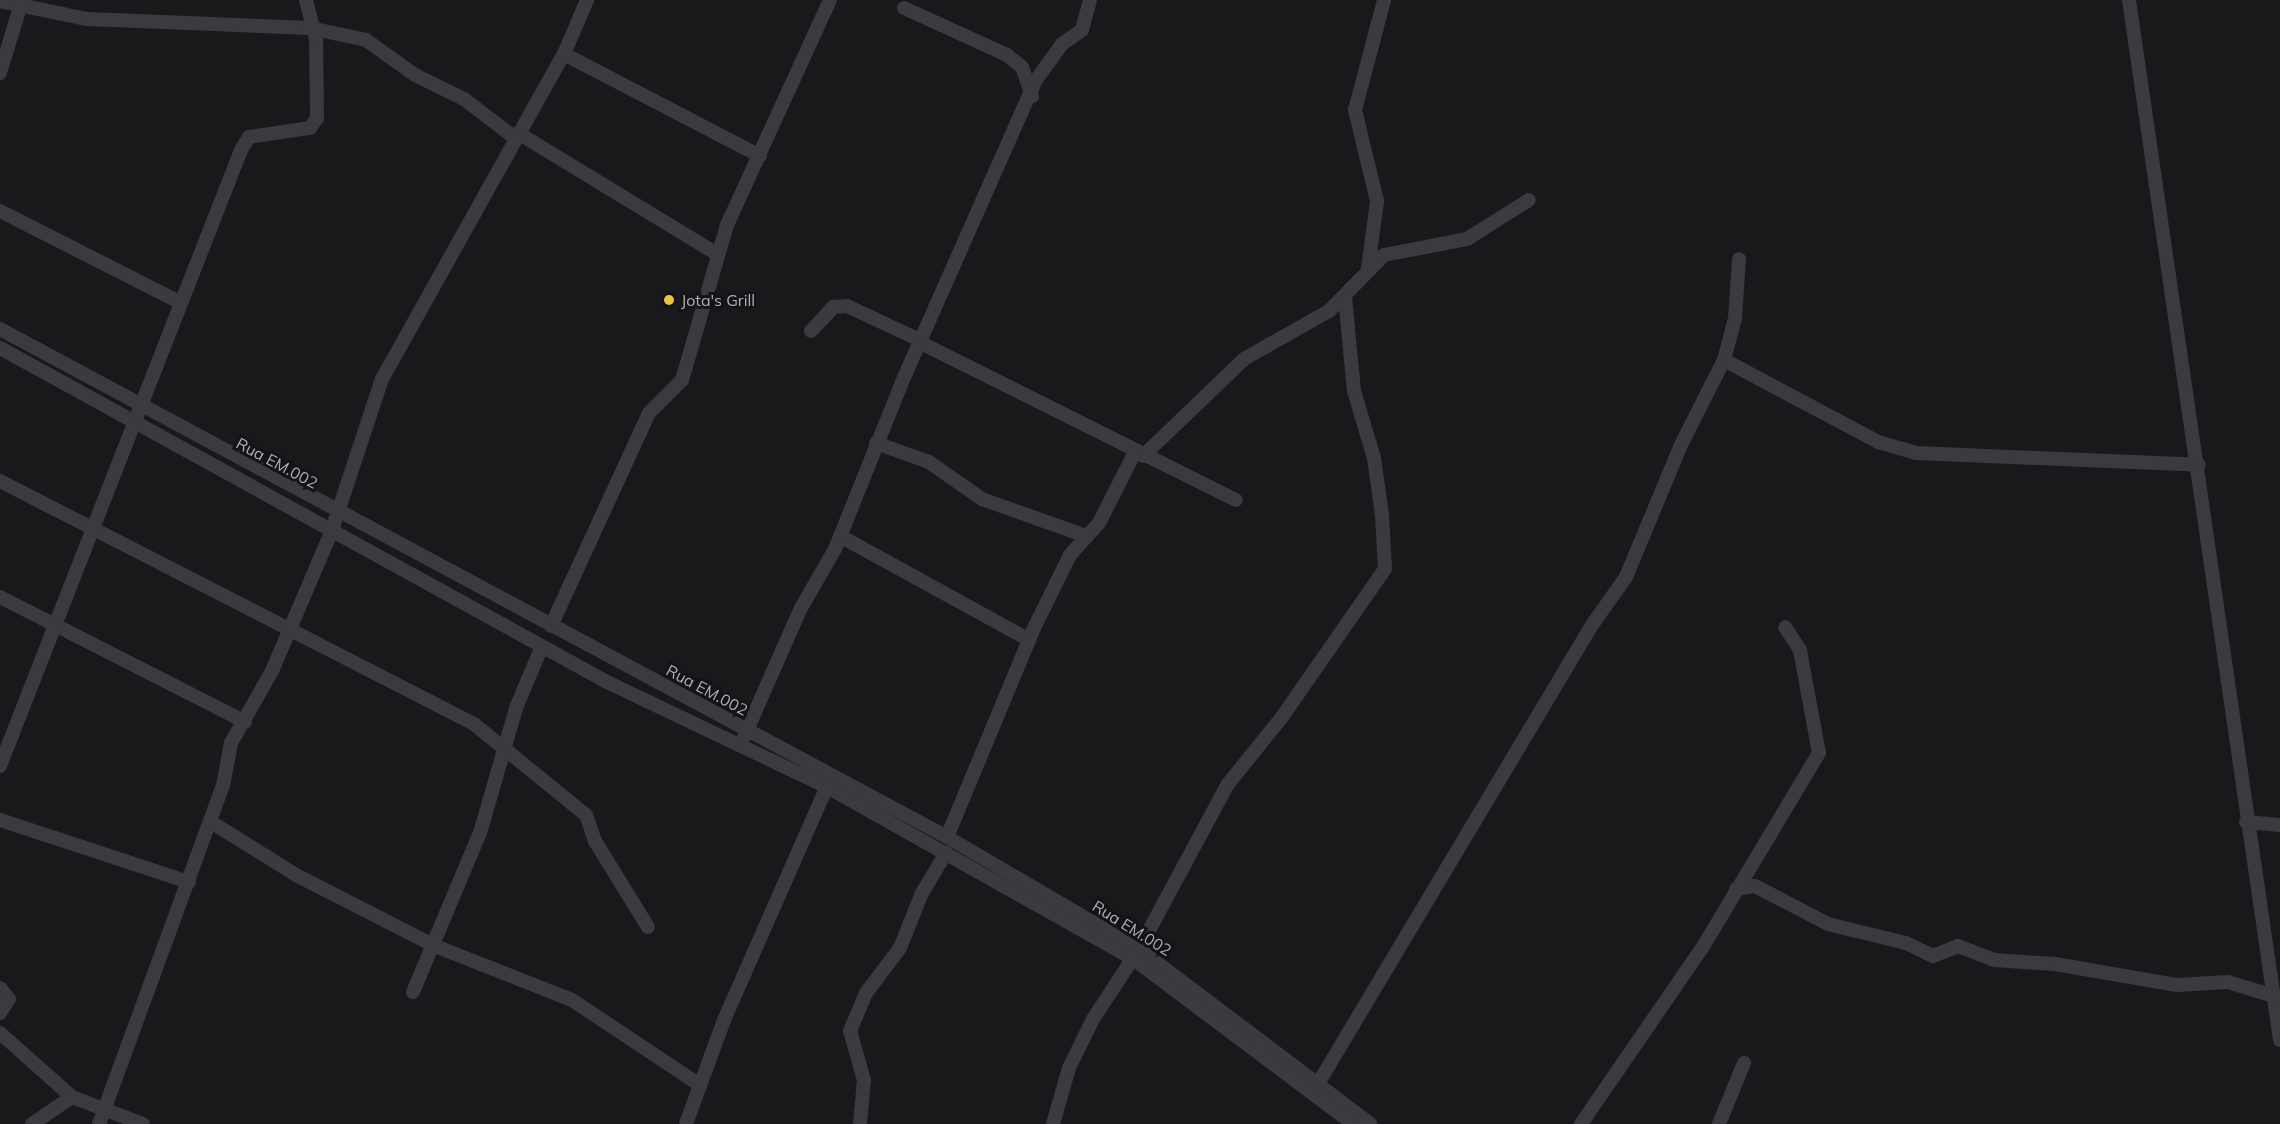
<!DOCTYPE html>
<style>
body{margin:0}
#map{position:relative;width:2280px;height:1124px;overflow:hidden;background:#19191b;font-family:Mulish,sans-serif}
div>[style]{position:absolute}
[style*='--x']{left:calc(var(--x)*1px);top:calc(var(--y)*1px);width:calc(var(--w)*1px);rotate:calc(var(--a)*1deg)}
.minor>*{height:14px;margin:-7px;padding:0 7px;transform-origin:7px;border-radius:7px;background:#3a3b40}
.dots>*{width:16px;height:16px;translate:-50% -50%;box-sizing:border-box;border:3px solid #141416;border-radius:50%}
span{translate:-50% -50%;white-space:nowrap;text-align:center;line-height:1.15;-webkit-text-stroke:6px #141416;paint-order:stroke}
.poi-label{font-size:16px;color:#acafba}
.left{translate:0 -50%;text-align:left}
.street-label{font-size:16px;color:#acafba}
</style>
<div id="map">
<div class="minor">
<div style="--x:2129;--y:0;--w:1051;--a:81.74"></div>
<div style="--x:0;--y:1;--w:89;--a:11.7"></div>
<div style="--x:87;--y:19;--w:223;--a:2.3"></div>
<div style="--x:310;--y:28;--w:57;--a:12.1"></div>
<div style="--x:366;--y:40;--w:60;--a:35.5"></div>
<div style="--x:415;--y:75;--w:55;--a:26.1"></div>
<div style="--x:464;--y:99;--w:64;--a:37.4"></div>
<div style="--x:904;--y:8;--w:113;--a:24.5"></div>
<div style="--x:1007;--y:55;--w:19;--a:39"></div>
<div style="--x:1022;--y:67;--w:31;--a:71"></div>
<div style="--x:564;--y:54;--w:221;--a:27.5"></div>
<div style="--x:0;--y:73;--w:75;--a:-73"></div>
<div style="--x:518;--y:133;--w:233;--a:31.3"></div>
<div style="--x:0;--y:211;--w:201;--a:26.9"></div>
<div style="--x:1368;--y:268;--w:68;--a:-82.3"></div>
<div style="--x:1377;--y:201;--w:94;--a:-103.6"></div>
<div style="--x:1355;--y:110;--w:114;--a:-75.2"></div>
<div style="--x:0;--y:329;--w:1075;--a:28.21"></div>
<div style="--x:947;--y:837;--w:222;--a:30.3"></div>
<div style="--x:1139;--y:949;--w:290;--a:37.1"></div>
<div style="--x:811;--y:331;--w:33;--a:-47"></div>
<div style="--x:833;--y:307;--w:14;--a:-4"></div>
<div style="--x:847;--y:306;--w:81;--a:25"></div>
<div style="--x:919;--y:342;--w:354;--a:26.5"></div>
<div style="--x:0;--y:348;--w:693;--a:28.82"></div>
<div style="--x:607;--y:682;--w:244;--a:25.5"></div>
<div style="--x:827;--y:787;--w:350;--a:29.3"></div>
<div style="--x:1132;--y:958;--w:276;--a:36.9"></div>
<div style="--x:1724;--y:360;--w:43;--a:-75.3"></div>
<div style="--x:1735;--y:318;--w:59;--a:-86.1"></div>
<div style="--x:876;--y:443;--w:56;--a:19.7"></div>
<div style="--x:929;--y:462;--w:65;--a:34.9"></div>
<div style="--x:982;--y:499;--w:110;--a:19.6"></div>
<div style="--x:1143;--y:456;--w:140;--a:-43.8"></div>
<div style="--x:1244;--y:359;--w:98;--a:-29.5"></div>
<div style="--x:1329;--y:311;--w:78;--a:-45.5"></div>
<div style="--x:1384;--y:255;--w:85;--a:-10.9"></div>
<div style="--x:1467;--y:239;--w:73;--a:-32.2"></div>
<div style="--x:0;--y:481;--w:533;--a:27.14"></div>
<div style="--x:474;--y:724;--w:144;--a:39.1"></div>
<div style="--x:586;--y:815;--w:28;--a:71"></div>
<div style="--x:595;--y:841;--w:101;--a:58.4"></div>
<div style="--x:840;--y:536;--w:216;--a:28.8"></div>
<div style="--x:0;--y:597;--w:275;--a:27"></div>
<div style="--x:551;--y:626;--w:234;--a:-65.3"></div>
<div style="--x:649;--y:413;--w:47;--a:-45"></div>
<div style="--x:682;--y:380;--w:161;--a:-73.8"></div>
<div style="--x:727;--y:225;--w:247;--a:-65.4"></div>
<div style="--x:744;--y:737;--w:141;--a:-66.2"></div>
<div style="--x:801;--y:608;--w:68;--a:-60"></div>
<div style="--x:835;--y:549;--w:180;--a:-68.1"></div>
<div style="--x:902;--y:382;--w:330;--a:-66.1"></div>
<div style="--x:1036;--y:80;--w:44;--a:-54.2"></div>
<div style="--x:1062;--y:44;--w:24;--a:-35"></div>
<div style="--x:1082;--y:30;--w:31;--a:-75"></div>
<div style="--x:0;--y:766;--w:661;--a:-68.63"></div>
<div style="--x:241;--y:150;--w:15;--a:-58"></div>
<div style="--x:249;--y:137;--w:62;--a:-8.4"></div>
<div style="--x:310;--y:128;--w:12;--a:-55"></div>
<div style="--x:317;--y:118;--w:79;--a:-90.7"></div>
<div style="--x:316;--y:39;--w:40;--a:-104.4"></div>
<div style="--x:0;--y:820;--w:199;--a:18.2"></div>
<div style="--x:211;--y:822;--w:100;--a:31.9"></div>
<div style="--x:296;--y:875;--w:156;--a:27.1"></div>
<div style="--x:435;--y:946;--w:147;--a:21.5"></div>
<div style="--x:572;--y:1000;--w:154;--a:33.6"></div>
<div style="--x:2246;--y:822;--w:34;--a:5"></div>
<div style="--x:947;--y:837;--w:226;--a:-67.4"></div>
<div style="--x:1034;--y:628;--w:81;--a:-63.7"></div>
<div style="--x:1070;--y:555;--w:43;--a:-47.8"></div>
<div style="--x:1099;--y:523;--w:80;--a:-63.1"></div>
<div style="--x:1736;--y:889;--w:19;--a:-9"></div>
<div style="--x:1755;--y:886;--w:82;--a:27.5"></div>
<div style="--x:1828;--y:924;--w:80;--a:13.7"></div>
<div style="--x:1906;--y:943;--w:30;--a:26"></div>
<div style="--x:1933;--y:956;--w:27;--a:-22"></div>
<div style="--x:1958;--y:946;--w:39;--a:21"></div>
<div style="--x:1994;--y:960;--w:61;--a:3.8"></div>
<div style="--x:2055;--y:964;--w:124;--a:9.8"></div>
<div style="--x:2177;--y:985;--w:51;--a:-3.4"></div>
<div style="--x:2228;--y:982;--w:48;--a:16.9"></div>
<div style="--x:0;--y:988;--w:14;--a:51"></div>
<div style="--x:9;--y:999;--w:17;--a:123"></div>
<div style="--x:413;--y:992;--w:173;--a:-67.2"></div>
<div style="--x:480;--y:833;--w:130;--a:-73.9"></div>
<div style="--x:516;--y:708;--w:67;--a:-67.2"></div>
<div style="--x:0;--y:1033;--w:96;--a:41.6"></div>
<div style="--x:72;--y:1097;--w:76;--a:20.8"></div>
<div style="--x:1319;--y:1082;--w:532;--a:-59.15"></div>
<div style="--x:1592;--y:625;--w:59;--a:-54.7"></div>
<div style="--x:1626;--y:577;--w:143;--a:-67.4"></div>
<div style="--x:1681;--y:445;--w:95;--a:-63.2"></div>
<div style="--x:1724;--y:360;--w:174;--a:28"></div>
<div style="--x:1878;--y:442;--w:40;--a:16"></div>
<div style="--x:1916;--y:453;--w:283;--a:2.4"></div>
<div style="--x:32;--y:1124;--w:48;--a:-34"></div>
<div style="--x:99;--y:1124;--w:360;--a:-69.9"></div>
<div style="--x:223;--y:786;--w:44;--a:-79.5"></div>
<div style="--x:231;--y:743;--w:83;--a:-60.3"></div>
<div style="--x:272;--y:671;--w:153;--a:-66.9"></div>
<div style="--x:332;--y:530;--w:159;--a:-71.7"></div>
<div style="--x:382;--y:379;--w:372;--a:-60.8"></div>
<div style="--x:564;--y:54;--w:59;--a:-66.9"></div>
<div style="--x:686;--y:1124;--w:111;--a:-69.9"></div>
<div style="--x:724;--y:1020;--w:255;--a:-66.2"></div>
<div style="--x:860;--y:1124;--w:44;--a:-84.8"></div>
<div style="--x:864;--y:1080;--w:51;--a:-105.9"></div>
<div style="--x:850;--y:1031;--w:41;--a:-67.2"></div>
<div style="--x:866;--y:993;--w:56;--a:-52.9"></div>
<div style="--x:900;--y:948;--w:59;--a:-68.2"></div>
<div style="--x:922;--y:893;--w:47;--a:-59"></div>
<div style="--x:1053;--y:1124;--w:58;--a:-74.1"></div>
<div style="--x:1069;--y:1068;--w:55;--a:-63.9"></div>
<div style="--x:1093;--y:1019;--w:84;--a:-56.7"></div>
<div style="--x:1139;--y:949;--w:187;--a:-61.7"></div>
<div style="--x:1228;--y:784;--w:86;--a:-51.1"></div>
<div style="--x:1282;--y:717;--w:180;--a:-55.2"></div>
<div style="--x:1385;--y:569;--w:54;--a:-93.2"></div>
<div style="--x:1382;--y:515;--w:58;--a:-98"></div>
<div style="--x:1374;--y:458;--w:70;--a:-106.6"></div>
<div style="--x:1354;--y:391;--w:94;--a:-95.5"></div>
<div style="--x:1581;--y:1124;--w:217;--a:-55.5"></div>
<div style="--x:1704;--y:945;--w:224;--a:-59.1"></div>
<div style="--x:1819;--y:753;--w:105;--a:-100.5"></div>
<div style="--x:1800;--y:650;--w:27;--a:-123"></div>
<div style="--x:1719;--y:1124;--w:66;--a:-67.7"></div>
</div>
<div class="dots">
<div style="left:669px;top:300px;background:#ecc440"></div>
</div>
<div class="poi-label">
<span class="left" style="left:681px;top:300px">Jota's Grill</span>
</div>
<div class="street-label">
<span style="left:277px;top:463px;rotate:28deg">Rua EM.002</span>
<span style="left:707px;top:690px;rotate:28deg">Rua EM.002</span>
<span style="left:1132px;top:928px;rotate:32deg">Rua EM.002</span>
</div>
</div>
